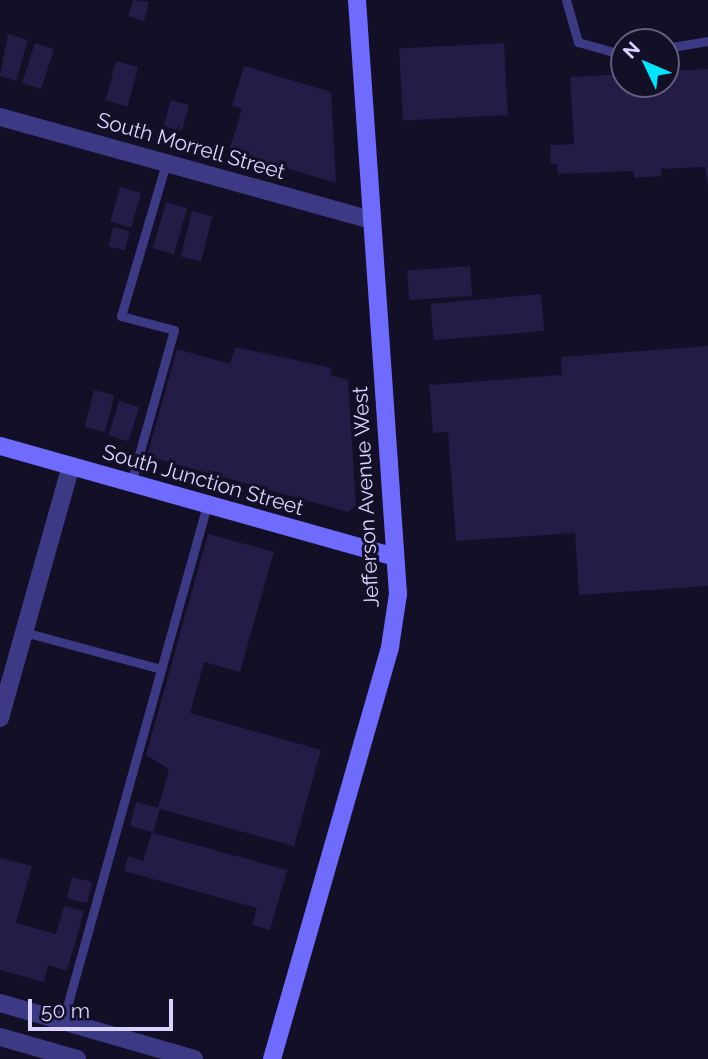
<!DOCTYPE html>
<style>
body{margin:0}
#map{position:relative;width:708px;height:1059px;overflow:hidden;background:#130f26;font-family:Raleway,sans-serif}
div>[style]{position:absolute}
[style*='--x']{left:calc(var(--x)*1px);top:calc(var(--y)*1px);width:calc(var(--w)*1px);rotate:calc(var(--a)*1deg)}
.building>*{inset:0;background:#241b47;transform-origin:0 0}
.lane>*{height:9px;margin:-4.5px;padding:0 4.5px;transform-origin:4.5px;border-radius:4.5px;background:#3d3a85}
.street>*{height:18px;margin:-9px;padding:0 9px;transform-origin:9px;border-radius:9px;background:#3d3a85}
.secondary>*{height:18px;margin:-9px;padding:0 9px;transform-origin:9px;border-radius:9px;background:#6f6bff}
span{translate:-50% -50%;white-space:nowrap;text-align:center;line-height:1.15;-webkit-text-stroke:6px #130f26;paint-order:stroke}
.street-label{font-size:21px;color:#d9d4ff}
.north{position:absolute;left:610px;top:28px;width:70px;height:70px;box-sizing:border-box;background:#130f26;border:2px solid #625e7d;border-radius:50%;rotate:314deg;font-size:19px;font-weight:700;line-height:28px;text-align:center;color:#d9d4ff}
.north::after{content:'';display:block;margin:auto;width:24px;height:32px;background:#00e5ff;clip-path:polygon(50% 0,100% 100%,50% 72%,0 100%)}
.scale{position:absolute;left:28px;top:999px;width:145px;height:32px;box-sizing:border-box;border:4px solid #d9d4ff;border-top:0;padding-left:9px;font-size:21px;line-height:24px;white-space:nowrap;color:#d9d4ff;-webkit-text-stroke:5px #130f26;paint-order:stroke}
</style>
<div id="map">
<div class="building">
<div style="clip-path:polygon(133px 0,149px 2px,144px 21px,128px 16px)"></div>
<div style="clip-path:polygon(8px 34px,28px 40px,16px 81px,0 76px)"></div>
<div style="left:35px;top:43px;width:20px;height:42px;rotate:18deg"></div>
<div style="left:504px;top:43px;width:72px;height:105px;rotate:87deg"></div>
<div style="left:116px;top:61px;width:23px;height:41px;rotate:15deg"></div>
<div style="clip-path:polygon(244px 66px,331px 92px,336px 183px,229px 151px,242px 109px,232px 106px)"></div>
<div style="clip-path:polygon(708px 69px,708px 187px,705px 167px,661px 169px,662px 176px,634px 178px,634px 171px,558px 174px,557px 164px,551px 164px,550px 145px,574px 144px,570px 77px,624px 74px,624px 84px,666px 84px,666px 71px)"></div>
<div style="left:171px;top:100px;width:19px;height:27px;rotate:16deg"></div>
<div style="left:120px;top:187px;width:22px;height:36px;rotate:16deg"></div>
<div style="left:166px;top:202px;width:22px;height:48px;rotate:16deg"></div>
<div style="left:192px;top:211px;width:21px;height:47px;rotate:14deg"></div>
<div style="left:113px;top:227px;width:17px;height:20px;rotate:13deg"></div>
<div style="left:470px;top:266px;width:30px;height:63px;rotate:86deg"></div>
<div style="left:541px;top:294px;width:37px;height:111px;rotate:85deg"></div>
<div style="clip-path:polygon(708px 346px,708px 586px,579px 595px,575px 533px,456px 541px,448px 432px,433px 433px,429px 385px,562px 375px,561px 357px)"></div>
<div style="clip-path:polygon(235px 347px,332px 368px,330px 375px,348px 380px,356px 506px,348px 512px,147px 456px,177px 349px,230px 364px)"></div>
<div style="left:94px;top:390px;width:21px;height:38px;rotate:14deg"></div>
<div style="left:119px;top:401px;width:21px;height:36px;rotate:17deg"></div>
<div style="clip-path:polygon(208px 534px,274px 552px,240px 672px,204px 662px,190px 713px,321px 750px,294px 846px,160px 809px,153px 833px,287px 870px,270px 930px,252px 925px,257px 908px,124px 871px,128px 856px,143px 861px,152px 832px,130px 826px,136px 802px,158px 808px,169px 769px,146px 755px)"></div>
<div style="clip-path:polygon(0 858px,32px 866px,16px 923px,56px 934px,64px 906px,84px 911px,67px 971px,48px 965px,44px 982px,0 970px)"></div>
<div style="left:72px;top:877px;width:21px;height:22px;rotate:14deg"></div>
</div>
<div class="lane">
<div style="--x:566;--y:0;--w:44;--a:74.1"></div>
<div style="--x:578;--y:42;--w:48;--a:15.8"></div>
<div style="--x:666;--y:48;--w:43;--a:-9.5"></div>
<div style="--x:131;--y:483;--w:159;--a:-74.3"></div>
<div style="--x:174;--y:330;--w:55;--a:-165.2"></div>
<div style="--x:121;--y:316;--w:159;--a:-73.6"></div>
<div style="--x:24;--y:632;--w:142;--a:15.1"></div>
<div style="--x:63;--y:1021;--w:536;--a:-74.41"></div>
</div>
<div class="street">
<div style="--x:0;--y:117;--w:385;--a:15.5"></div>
<div style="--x:0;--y:718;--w:262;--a:-74.3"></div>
<div style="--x:0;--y:1003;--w:202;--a:16.1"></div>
<div style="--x:0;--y:1037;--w:80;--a:15.9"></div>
</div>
<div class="secondary">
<div style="--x:0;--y:446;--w:410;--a:15.7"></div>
<div style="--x:272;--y:1059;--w:429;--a:-74"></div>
<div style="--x:390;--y:647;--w:54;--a:-81.4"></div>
<div style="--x:398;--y:594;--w:595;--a:-93.95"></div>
</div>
<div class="street-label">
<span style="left:191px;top:146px;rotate:16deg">South Morrell Street</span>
<span style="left:203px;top:480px;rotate:16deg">South Junction Street</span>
<span style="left:366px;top:497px;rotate:-93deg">Jefferson Avenue West</span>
</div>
<div class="north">N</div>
<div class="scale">50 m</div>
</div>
